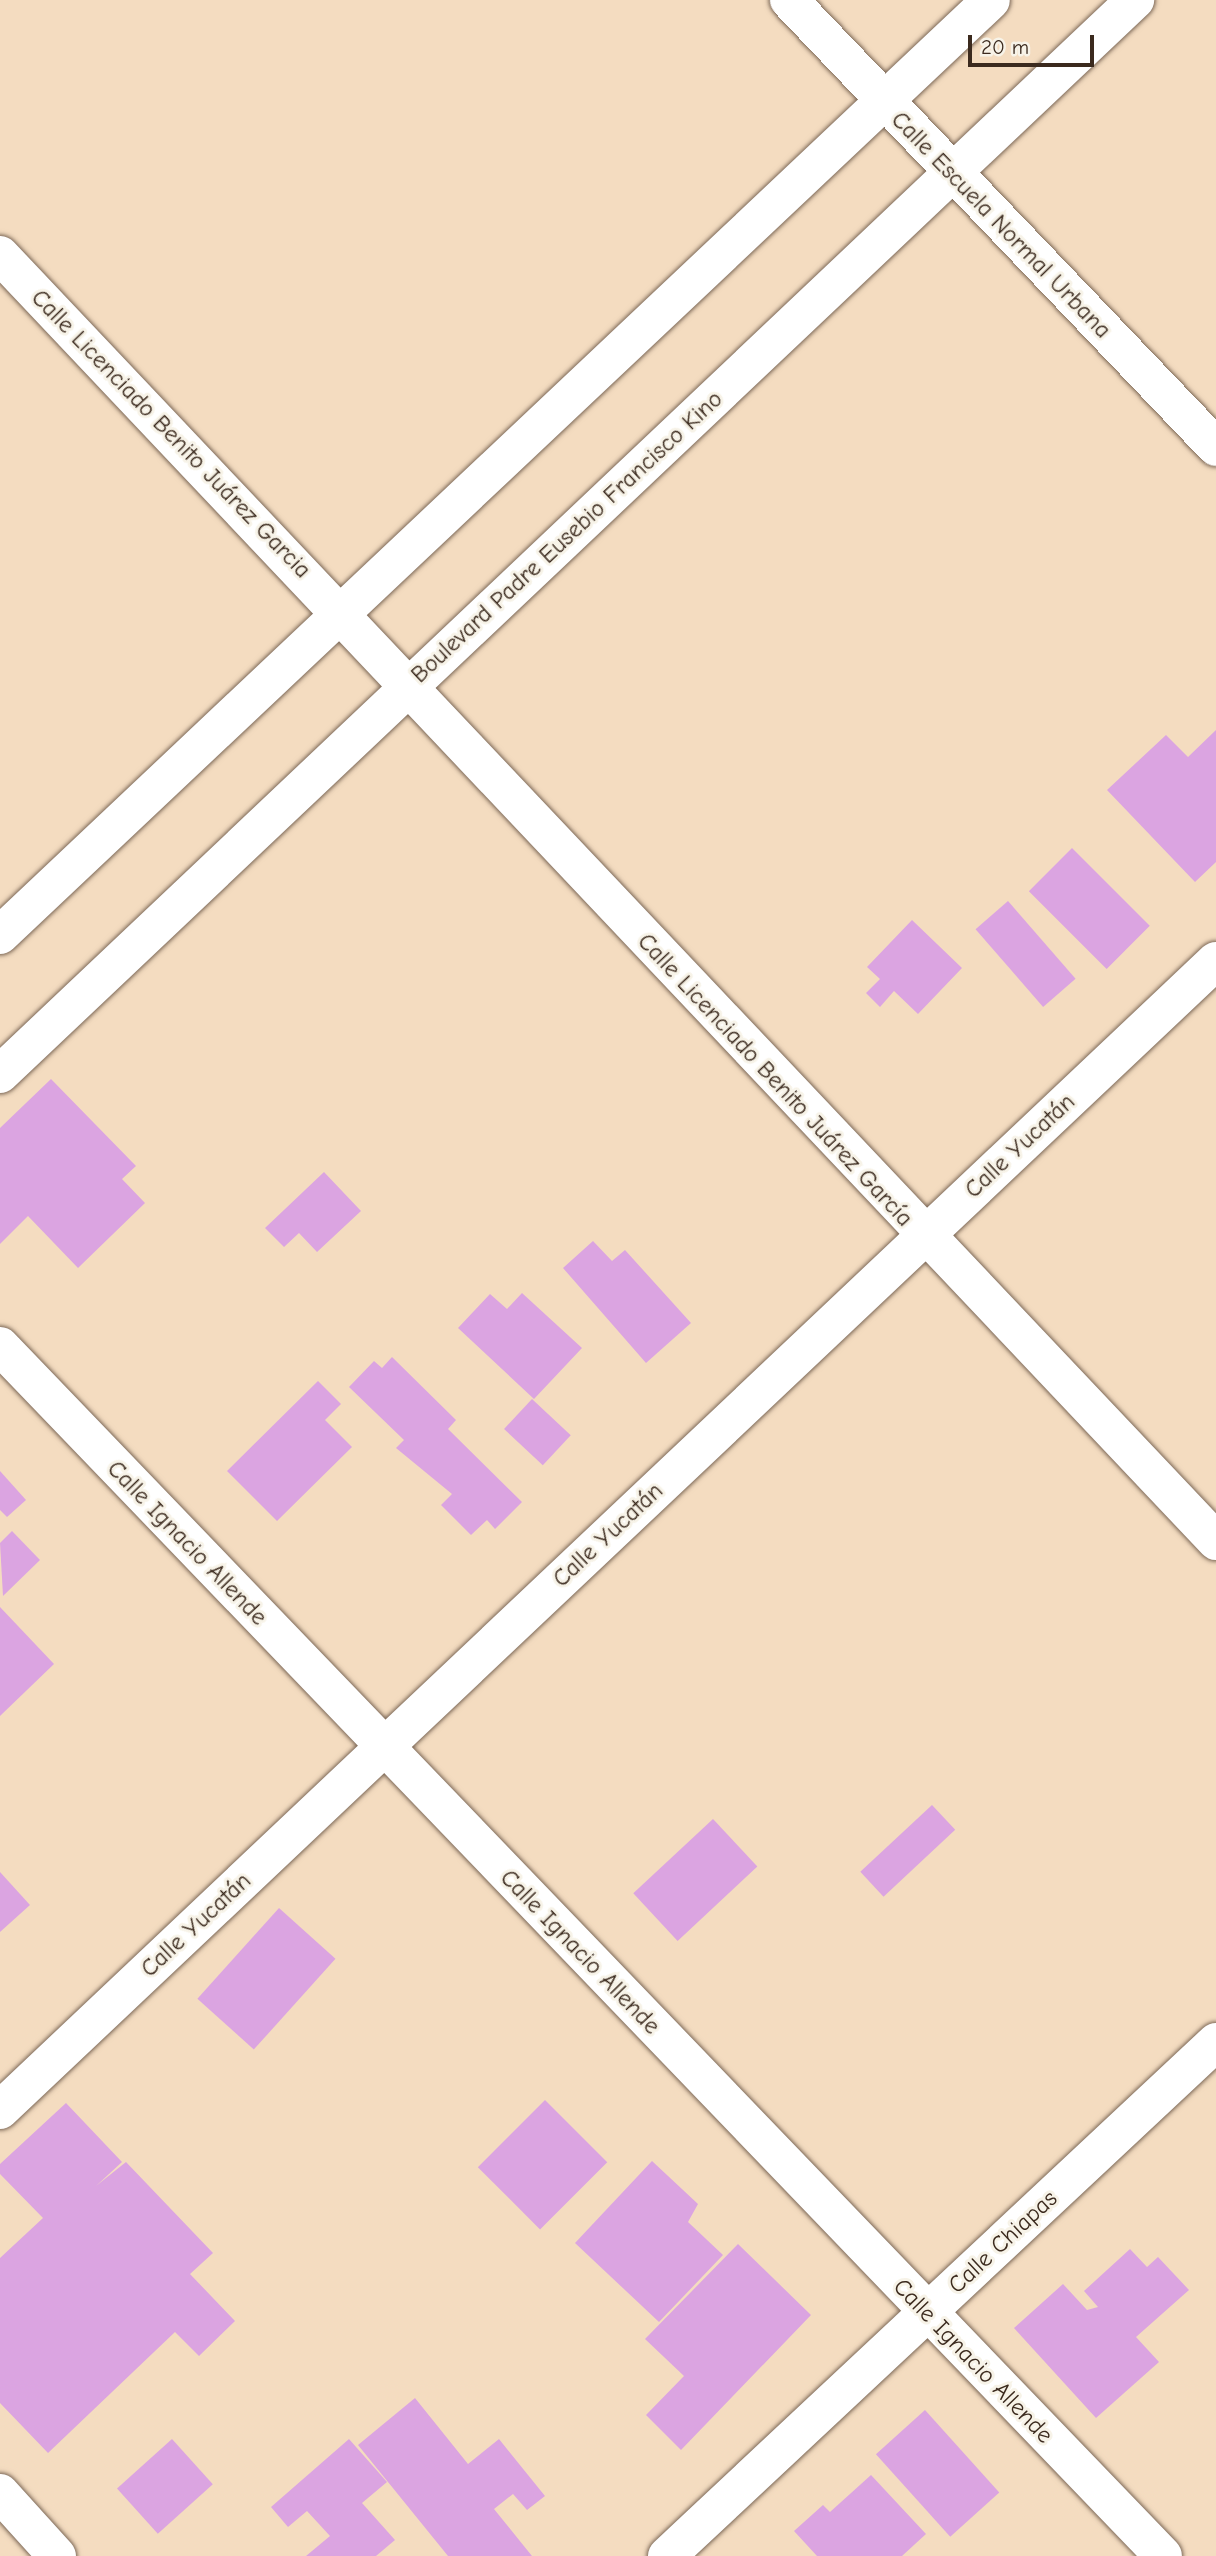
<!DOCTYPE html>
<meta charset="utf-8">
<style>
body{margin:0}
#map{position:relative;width:1216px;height:2556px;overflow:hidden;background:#f4dcc0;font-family:"Comic Neue",sans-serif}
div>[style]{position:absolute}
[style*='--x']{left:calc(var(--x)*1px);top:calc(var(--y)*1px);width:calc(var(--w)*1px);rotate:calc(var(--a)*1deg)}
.building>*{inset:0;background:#dba4e1;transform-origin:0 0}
.roads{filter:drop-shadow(0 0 2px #7c6857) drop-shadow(0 0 2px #7c6857)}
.minor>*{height:38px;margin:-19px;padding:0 19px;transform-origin:19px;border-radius:19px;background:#fff}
span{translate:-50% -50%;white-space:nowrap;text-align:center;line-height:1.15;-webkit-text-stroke:6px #f7f3e8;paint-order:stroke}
.street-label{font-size:24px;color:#3b2a1e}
.scale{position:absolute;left:968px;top:35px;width:126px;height:32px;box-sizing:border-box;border:4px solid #3b2a1e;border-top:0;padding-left:9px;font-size:21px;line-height:24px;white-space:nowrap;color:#3b2a1e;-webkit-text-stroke:5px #f7f3e8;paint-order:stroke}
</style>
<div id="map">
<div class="building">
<div style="clip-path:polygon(1216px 730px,1216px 862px,1195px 882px,1107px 790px,1166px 735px,1188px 757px)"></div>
<div style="left:1072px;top:848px;width:110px;height:61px;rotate:45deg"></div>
<div style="left:1008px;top:901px;width:103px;height:43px;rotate:49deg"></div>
<div style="clip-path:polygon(912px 920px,962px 968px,918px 1014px,894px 991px,880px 1007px,866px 993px,880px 979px,867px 967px)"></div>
<div style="clip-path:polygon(51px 1079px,136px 1166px,122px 1179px,145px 1203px,78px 1268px,28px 1216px,0 1244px,0 1128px)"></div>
<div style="clip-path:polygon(324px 1172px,361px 1211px,317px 1252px,299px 1233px,284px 1247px,265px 1228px)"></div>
<div style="clip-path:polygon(593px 1241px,612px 1261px,625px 1250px,691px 1323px,646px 1363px,563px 1268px)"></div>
<div style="clip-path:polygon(522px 1293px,582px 1348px,534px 1399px,458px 1328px,490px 1294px,507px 1309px)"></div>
<div style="clip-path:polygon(392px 1357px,456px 1420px,448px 1429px,522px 1502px,495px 1529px,487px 1520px,471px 1535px,441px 1505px,452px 1494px,396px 1448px,404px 1440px,349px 1387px,374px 1361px,382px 1368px)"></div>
<div style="clip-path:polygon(318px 1381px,341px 1404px,325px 1420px,352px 1447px,277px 1521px,227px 1471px)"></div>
<div style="left:532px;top:1399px;width:53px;height:41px;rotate:43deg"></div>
<div style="clip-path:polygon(0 1471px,26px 1500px,7px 1517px,0 1510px)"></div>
<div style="clip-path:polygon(12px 1531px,40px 1560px,3px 1596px,0 1543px)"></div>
<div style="clip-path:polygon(0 1607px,54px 1664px,0 1716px)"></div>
<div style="left:932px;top:1805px;width:34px;height:98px;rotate:47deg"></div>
<div style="left:713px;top:1819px;width:65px;height:109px;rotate:47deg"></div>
<div style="clip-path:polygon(0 1872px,30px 1905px,0 1932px)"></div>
<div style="left:279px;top:1908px;width:76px;height:122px;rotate:42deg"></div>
<div style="left:545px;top:2100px;width:88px;height:95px;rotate:45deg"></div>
<div style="clip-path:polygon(66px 2103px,122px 2162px,96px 2186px,126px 2162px,213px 2253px,190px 2274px,235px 2321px,199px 2356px,175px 2332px,48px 2453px,0 2403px,0 2258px,43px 2218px,0 2174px,0 2164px)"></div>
<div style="clip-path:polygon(652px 2161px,698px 2204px,688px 2222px,723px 2255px,659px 2322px,575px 2243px)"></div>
<div style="clip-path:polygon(738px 2244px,811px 2315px,681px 2450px,646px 2415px,684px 2376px,645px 2339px)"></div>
<div style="clip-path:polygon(1130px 2249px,1147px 2267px,1158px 2257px,1189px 2290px,1136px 2337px,1159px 2362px,1096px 2418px,1014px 2328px,1063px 2284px,1087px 2310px,1098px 2307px,1084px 2291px)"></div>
<div style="clip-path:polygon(415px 2398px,468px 2464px,499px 2439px,545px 2496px,527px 2510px,513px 2494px,494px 2509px,532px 2556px,448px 2556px,358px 2445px)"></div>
<div style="left:925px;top:2410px;width:111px;height:66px;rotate:48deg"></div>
<div style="left:172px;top:2439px;width:61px;height:74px;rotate:48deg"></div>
<div style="clip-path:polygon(349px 2439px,387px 2482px,362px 2503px,395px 2540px,376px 2556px,306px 2556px,330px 2536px,307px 2511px,288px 2527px,271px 2507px)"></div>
<div style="clip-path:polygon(871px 2475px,926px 2534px,902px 2556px,817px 2556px,794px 2531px,823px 2505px,830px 2512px)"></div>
</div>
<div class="roads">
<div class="minor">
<div style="--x:789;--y:0;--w:618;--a:46.31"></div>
<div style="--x:0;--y:255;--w:1770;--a:46.6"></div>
<div style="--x:0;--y:935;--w:1362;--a:-43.33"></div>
<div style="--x:0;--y:1074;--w:1563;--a:-43.42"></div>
<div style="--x:0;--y:1346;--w:1678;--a:46.13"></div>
<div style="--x:0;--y:2110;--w:1673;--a:-43.38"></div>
<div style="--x:0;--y:2493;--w:85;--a:47.9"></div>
<div style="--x:667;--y:2556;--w:752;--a:-43.11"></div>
</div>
</div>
<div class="street-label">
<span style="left:1001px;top:225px;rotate:46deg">Calle Escuela Normal Urbana</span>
<span style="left:171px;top:434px;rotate:46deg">Calle Licenciado Benito Juárez Garcia</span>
<span style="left:567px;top:537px;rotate:-43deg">Boulevard Padre Eusebio Francisco Kino</span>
<span style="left:775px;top:1080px;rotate:47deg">Calle Licenciado Benito Juárez García</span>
<span style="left:1020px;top:1146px;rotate:-43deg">Calle Yucatán</span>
<span style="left:608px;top:1535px;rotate:-43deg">Calle Yucatán</span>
<span style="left:187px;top:1543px;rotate:46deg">Calle Ignacio Allende</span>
<span style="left:196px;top:1925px;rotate:-43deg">Calle Yucatán</span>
<span style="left:580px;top:1952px;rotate:46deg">Calle Ignacio Allende</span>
<span style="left:1003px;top:2242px;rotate:-43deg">Calle Chiapas</span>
<span style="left:973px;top:2361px;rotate:46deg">Calle Ignacio Allende</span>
</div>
<div class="scale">20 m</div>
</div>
